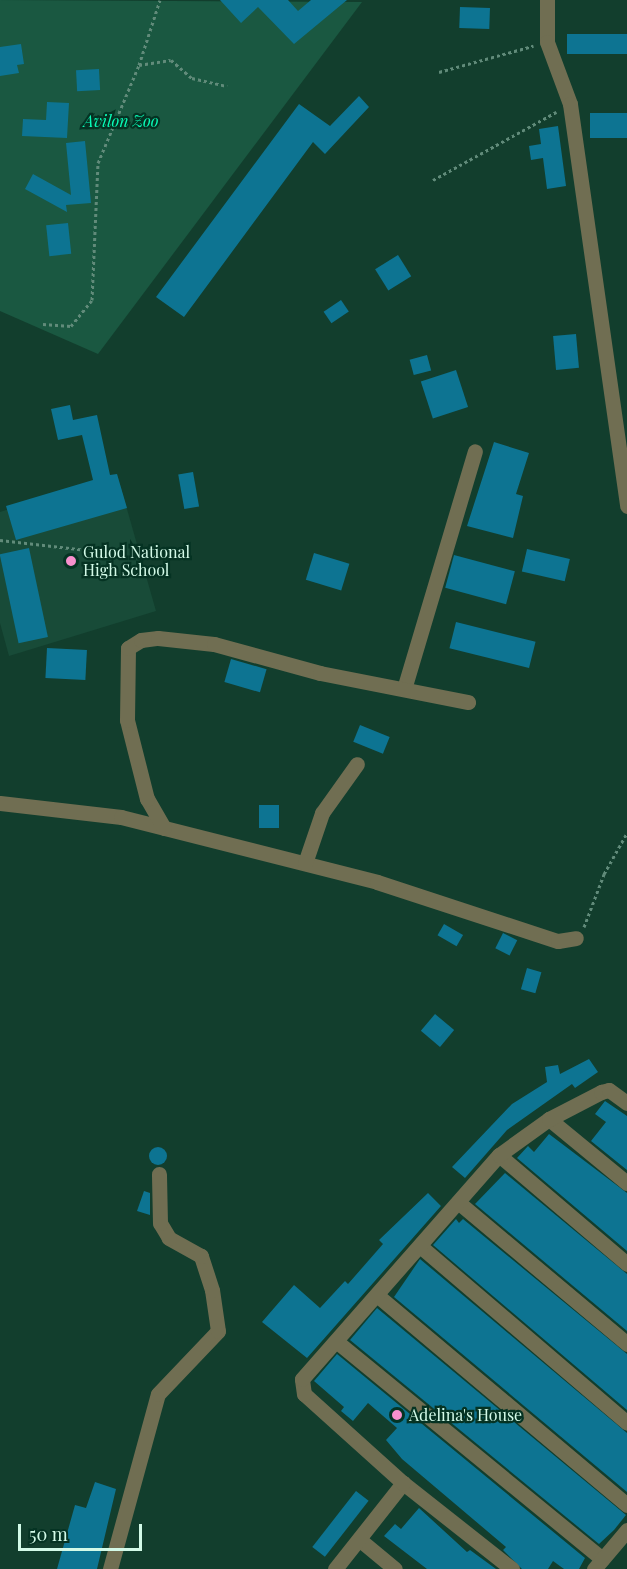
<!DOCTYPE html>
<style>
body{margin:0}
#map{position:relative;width:627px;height:1569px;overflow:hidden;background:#123e2d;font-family:"Playfair Display",serif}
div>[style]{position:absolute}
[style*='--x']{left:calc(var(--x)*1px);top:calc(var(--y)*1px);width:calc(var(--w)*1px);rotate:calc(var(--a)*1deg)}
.built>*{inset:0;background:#184b38}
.green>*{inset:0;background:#1a5841}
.building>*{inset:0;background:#0d7492;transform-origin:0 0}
.round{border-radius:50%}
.path>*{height:3px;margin-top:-1.5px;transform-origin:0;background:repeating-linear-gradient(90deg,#618b7a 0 3px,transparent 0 6px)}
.minor>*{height:15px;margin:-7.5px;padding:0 7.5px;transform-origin:7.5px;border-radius:7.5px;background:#706e52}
.dots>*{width:16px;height:16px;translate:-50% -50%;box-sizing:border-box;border:3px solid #053323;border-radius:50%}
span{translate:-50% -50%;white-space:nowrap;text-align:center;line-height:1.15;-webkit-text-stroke:4.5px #053323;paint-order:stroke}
.park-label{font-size:16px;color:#09fdb8;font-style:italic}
.poi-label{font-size:16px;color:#d3fae8}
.left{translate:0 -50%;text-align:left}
.scale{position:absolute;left:18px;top:1524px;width:124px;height:27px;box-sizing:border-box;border:3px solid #d3fae8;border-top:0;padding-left:8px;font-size:18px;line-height:21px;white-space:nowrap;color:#d3fae8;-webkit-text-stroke:4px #053323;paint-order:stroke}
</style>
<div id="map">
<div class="built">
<div style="clip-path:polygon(117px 474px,156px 611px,9px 656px,0 623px,0 512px)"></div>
</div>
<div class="green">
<div style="clip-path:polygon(0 0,362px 2px,98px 354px,0 311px)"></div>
</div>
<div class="building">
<div style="clip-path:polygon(220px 0,288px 0,298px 11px,311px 0,347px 0,294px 44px,258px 7px,241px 23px)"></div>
<div style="left:460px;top:7px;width:30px;height:21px;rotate:2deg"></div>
<div style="left:627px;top:34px;width:20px;height:60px;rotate:90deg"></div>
<div style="clip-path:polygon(21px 44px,24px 64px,17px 65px,19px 73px,0 76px,0 47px)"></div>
<div style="left:99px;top:69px;width:21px;height:23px;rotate:87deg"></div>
<div style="clip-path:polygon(359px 96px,369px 107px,325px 154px,313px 142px,184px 317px,156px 297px,299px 104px,330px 126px)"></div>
<div style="clip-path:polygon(47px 102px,69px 103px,67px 138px,22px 136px,23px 119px,46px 120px)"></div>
<div style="left:627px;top:113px;width:25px;height:37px;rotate:90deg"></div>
<div style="clip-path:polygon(558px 126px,566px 186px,547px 189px,543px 158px,531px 160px,529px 146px,541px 144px,539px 129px)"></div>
<div style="clip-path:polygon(85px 141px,91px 203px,66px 205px,67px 212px,25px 189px,33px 174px,71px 195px,66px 143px)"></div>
<div style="left:68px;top:223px;width:31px;height:22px;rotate:84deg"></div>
<div style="left:398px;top:255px;width:25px;height:27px;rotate:58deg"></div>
<div style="left:341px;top:300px;width:14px;height:21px;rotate:56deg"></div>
<div style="left:576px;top:334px;width:34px;height:23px;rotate:85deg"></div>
<div style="left:427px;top:355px;width:16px;height:18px;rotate:75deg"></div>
<div style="left:456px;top:370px;width:39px;height:37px;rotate:72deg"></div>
<div style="clip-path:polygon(70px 405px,73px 420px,97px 415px,110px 475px,117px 474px,127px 508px,16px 540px,6px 506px,93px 480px,82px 435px,58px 440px,51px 409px)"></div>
<div style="clip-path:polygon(494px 442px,529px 453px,516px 494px,523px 496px,513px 538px,467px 526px)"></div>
<div style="left:193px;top:472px;width:35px;height:15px;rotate:80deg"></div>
<div style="left:29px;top:548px;width:91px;height:30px;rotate:78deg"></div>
<div style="left:527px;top:549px;width:44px;height:23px;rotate:13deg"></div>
<div style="left:314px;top:553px;width:37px;height:28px;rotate:17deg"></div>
<div style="left:454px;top:555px;width:63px;height:34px;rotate:15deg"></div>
<div style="left:456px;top:622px;width:82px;height:27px;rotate:14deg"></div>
<div style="left:47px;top:648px;width:40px;height:30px;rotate:3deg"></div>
<div style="left:231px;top:659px;width:37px;height:24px;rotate:16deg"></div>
<div style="left:360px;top:725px;width:32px;height:18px;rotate:22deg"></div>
<div style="left:259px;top:805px;width:20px;height:23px"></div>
<div style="left:444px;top:924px;width:22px;height:13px;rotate:30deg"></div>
<div style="left:503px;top:933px;width:16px;height:17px;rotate:27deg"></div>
<div style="left:527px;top:968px;width:15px;height:22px;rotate:16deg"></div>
<div style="left:435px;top:1014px;width:25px;height:22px;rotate:40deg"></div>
<div style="clip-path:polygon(589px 1059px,598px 1072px,575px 1088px,572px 1084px,507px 1130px,465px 1178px,452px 1167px,512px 1104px,547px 1082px,545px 1067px,558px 1065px,560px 1074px)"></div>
<div style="clip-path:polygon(605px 1101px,627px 1116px,627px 1170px,591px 1141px,606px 1122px,595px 1114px)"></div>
<div style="clip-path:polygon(549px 1134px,627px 1193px,627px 1251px,517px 1158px,528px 1146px,534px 1152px)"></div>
<div class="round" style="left:149px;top:1147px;width:18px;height:18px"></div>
<div style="clip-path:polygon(505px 1173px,627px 1274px,627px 1331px,475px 1204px)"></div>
<div style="clip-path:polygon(144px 1191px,150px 1193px,150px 1215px,137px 1211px)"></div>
<div style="clip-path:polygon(428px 1193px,441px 1206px,307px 1358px,262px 1322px,294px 1285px,320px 1308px,345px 1281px,348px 1284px,383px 1244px,379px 1240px)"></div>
<div style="clip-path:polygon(456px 1219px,459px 1223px,463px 1219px,627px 1354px,627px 1410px,433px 1245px)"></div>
<div style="clip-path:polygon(420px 1259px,627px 1433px,627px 1492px,394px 1297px)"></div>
<div style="clip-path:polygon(377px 1308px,626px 1515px,614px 1530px,599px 1544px,350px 1340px)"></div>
<div style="clip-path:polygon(337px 1354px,585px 1558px,579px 1569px,564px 1569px,553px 1561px,548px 1569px,522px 1569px,503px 1550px,506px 1547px,402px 1459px,386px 1440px,397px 1428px,368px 1403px,353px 1421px,341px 1411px,344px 1407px,314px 1381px)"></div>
<div style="clip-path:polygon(95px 1482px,116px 1489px,97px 1569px,57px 1569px,75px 1505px,86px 1508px)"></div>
<div style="left:356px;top:1491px;width:16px;height:71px;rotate:38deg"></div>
<div style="clip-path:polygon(419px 1508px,467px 1552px,470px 1550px,496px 1569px,427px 1569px,384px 1536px,395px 1524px,401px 1529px)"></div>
</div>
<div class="path">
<div style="--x:139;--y:65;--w:32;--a:-9"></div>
<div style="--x:171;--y:60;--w:28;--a:41"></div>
<div style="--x:192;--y:78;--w:36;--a:13"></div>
<div style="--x:439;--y:72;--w:98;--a:-15.5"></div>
<div style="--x:433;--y:180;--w:141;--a:-28.9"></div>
<div style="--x:43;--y:324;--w:28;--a:4"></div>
<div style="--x:71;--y:326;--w:33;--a:-51"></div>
<div style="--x:92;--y:300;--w:137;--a:-87.5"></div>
<div style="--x:98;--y:163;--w:106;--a:-67.3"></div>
<div style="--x:139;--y:65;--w:68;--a:-72.1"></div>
<div style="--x:0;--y:540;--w:96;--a:6.6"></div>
<div style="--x:584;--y:927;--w:57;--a:-69.3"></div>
<div style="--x:604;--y:874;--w:47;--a:-60.7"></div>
</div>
<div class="minor">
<div style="--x:547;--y:0;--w:42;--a:90"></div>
<div style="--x:547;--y:42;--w:66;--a:69.6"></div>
<div style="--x:570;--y:104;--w:406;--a:81.9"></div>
<div style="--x:404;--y:689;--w:248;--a:-73.4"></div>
<div style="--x:0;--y:803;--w:122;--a:6.6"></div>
<div style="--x:121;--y:817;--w:264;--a:14.2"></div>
<div style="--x:377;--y:882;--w:190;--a:18.1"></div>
<div style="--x:558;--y:941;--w:18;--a:-9"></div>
<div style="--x:164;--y:828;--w:34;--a:-120"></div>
<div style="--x:147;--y:799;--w:81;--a:-104.2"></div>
<div style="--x:127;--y:720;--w:72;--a:-89.2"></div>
<div style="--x:128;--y:648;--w:15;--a:-32"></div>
<div style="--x:141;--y:640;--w:17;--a:-7"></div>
<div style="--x:158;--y:638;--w:56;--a:6.1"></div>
<div style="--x:214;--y:644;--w:110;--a:15.3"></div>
<div style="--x:320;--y:673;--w:151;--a:11.1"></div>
<div style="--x:305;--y:863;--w:53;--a:-71.2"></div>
<div style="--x:322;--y:813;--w:60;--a:-54.5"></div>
<div style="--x:549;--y:1119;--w:101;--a:39.4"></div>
<div style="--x:499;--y:1155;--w:168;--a:40.4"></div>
<div style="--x:458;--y:1202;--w:221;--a:40"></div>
<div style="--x:420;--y:1246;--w:272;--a:40.5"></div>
<div style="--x:378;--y:1296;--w:325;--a:40"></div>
<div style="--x:336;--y:1341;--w:344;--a:39.3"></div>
<div style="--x:360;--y:1540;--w:45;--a:39.6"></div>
<div style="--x:110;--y:1569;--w:181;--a:-74.7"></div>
<div style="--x:158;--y:1394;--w:87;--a:-46.4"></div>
<div style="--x:218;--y:1331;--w:41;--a:-98.3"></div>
<div style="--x:212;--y:1290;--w:36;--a:-108"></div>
<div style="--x:201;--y:1256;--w:37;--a:-151"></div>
<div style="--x:169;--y:1238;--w:17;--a:-121"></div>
<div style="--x:160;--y:1223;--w:49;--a:-91.2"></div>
<div style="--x:335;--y:1569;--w:110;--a:-51.7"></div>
<div style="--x:512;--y:1569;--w:139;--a:-141.7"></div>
<div style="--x:403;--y:1483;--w:133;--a:-138"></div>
<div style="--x:304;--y:1394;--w:15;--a:-98"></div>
<div style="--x:302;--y:1379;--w:298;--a:-48.7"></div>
<div style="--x:499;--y:1155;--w:62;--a:-35.8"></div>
<div style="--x:549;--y:1119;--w:59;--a:-27.4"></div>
<div style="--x:601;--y:1092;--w:8;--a:-14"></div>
<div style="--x:609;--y:1090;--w:22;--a:36"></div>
<div style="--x:594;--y:1569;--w:51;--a:-49.8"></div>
</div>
<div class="dots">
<div style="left:71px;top:561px;background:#f790cd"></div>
<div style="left:397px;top:1415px;background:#f790cd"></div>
</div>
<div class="park-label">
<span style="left:121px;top:121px">Avilon Zoo</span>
</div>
<div class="poi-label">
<span class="left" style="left:83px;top:561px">Gulod National<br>High School</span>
<span class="left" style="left:409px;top:1415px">Adelina's House</span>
</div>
<div class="scale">50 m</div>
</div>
